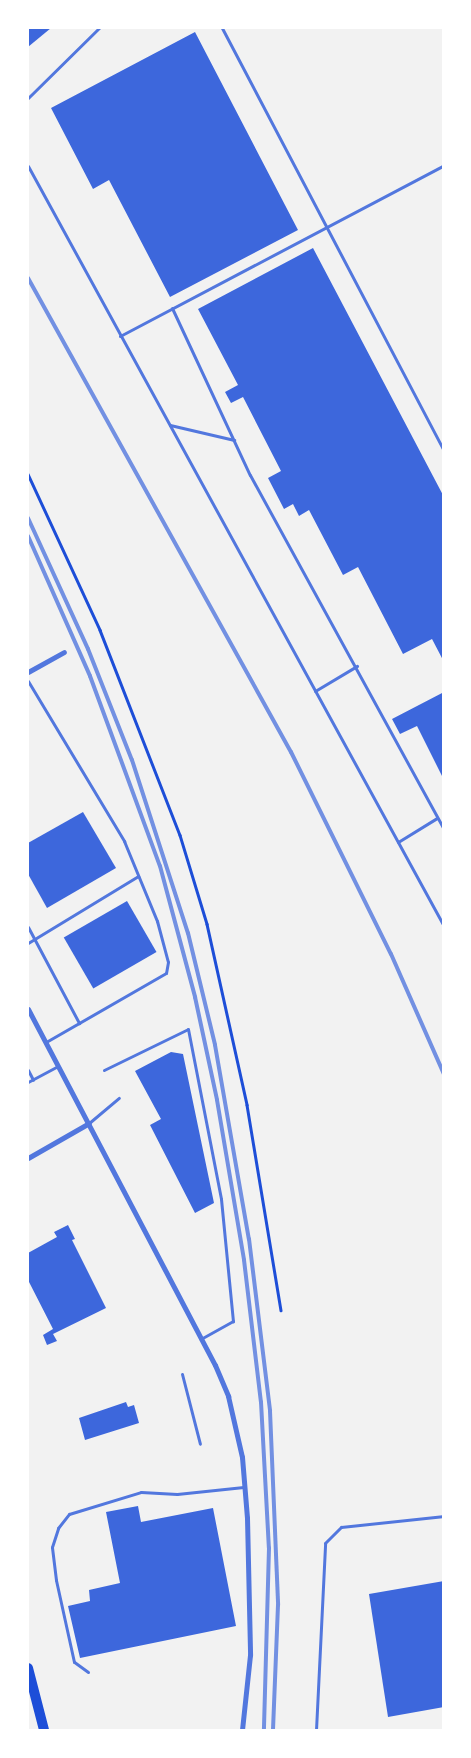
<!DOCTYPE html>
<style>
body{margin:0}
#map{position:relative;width:471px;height:1758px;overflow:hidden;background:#f2f2f2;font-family:Raleway,sans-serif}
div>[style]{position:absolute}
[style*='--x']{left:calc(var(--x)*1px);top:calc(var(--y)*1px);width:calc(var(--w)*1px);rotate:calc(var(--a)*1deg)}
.building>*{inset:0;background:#3d67dc;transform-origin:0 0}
.path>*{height:2.5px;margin:-1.25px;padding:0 1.25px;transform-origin:1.25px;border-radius:1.25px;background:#1d4ed8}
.service>*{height:3px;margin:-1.5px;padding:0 1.5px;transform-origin:1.5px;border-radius:1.5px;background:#5277de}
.minor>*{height:5px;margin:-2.5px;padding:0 2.5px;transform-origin:2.5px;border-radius:2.5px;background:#5277de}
.primary>*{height:10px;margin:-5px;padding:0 5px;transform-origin:5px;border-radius:5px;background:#1d4ed8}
.rail>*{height:4px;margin:-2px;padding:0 2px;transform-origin:2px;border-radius:2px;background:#7290e2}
span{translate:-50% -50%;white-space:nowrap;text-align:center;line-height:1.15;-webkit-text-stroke:4.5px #fff;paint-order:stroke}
.frame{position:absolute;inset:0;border:29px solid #fff;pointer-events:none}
</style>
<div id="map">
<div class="building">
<div style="clip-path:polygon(28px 28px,51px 28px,28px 47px)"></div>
<div style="clip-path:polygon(195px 32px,298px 230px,170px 297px,109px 180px,93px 189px,51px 108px)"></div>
<div style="clip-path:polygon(313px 248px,444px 497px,444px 662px,432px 639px,403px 654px,358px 567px,343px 575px,309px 510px,299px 516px,293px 504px,284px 509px,268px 478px,281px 471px,243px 397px,231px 403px,225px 392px,238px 385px,198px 309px)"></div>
<div style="clip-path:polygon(444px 692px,444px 780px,417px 726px,400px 734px,392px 719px)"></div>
<div style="clip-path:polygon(83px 812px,116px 868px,47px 908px,28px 874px,28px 843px)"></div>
<div style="left:127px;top:901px;width:59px;height:73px;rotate:60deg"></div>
<div style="clip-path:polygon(171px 1052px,183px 1054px,214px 1203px,195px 1213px,150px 1125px,161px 1119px,135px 1071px)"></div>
<div style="clip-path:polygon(68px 1225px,75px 1239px,72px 1240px,106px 1308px,53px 1334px,57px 1341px,47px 1345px,43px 1335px,53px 1329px,28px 1280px,28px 1253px,57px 1237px,54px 1232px)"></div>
<div style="clip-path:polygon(126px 1402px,128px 1407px,134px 1405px,139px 1423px,85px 1440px,79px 1418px)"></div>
<div style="clip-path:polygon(138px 1506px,141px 1522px,213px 1508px,236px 1626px,80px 1658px,68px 1606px,90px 1601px,89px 1590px,120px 1583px,106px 1512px)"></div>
<div style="clip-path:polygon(444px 1581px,444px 1707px,388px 1717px,369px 1594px)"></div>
</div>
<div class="path">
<div style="--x:28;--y:474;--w:172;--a:65.2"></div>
<div style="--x:100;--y:630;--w:220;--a:68.7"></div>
<div style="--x:180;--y:835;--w:93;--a:73.1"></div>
<div style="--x:207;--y:924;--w:185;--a:77.5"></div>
<div style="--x:247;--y:1105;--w:208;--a:80.6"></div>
</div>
<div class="service">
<div style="--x:222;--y:28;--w:477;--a:62.3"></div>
<div style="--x:28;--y:98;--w:100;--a:-44.6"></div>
<div style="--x:28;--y:166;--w:866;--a:61.31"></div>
<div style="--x:172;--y:308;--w:184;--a:65"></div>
<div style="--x:250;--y:475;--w:405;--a:61.3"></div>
<div style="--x:120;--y:336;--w:366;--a:-27.8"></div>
<div style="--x:170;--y:425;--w:66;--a:13.2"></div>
<div style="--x:28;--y:681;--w:187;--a:59"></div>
<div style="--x:124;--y:841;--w:87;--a:67.6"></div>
<div style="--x:157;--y:921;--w:42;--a:75"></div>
<div style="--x:168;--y:962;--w:11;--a:100"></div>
<div style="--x:166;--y:973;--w:138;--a:150.1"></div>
<div style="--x:315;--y:691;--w:49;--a:-30.8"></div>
<div style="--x:398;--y:842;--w:46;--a:-31.6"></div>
<div style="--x:28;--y:927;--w:109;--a:62"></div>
<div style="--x:28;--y:943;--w:129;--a:-31.3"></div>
<div style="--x:28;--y:1070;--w:11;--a:63"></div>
<div style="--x:104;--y:1070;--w:93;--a:-26"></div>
<div style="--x:188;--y:1029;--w:173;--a:79"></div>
<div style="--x:221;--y:1199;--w:123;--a:84.4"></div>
<div style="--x:233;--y:1321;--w:37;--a:151"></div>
<div style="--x:28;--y:1082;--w:34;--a:-28"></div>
<div style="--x:89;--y:1123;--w:39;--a:-40"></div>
<div style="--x:182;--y:1374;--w:72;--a:75.6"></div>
<div style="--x:88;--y:1672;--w:17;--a:-144"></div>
<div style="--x:74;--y:1662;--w:84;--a:-102.4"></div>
<div style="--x:56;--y:1580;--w:33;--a:-97"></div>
<div style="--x:52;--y:1547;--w:20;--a:-72"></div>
<div style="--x:58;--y:1528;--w:18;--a:-52"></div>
<div style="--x:69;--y:1514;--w:75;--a:-17"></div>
<div style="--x:141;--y:1492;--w:36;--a:3"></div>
<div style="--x:177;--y:1494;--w:67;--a:-6"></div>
<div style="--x:316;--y:1730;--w:187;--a:-87.2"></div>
<div style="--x:325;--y:1543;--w:23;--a:-45"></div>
<div style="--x:341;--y:1527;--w:104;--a:-6.1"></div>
</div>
<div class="minor">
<div style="--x:28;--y:672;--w:41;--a:-29.1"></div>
<div style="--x:28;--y:1009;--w:402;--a:62.3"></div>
<div style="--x:215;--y:1365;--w:34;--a:67"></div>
<div style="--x:228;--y:1396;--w:63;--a:77.1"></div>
<div style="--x:242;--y:1457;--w:61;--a:85.3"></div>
<div style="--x:247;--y:1518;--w:137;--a:88.7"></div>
<div style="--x:250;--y:1655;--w:75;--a:96.1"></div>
<div style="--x:28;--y:1158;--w:70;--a:-29.8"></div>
</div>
<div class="primary">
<div style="--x:28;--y:1668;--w:64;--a:75.5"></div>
</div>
<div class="rail">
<div style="--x:28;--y:278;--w:542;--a:60.98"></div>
<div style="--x:291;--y:752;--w:225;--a:63.7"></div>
<div style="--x:391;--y:954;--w:131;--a:66.2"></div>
<div style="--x:28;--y:518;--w:144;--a:65.4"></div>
<div style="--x:88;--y:649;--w:119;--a:68.4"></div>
<div style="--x:132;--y:760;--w:182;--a:72.1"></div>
<div style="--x:188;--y:933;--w:115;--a:76.4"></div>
<div style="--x:215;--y:1045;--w:197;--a:80.1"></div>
<div style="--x:249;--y:1239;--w:173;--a:83"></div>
<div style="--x:270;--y:1411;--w:194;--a:87.6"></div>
<div style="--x:278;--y:1605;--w:125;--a:92.3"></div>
<div style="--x:28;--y:536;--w:153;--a:66.1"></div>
<div style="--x:90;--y:676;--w:202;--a:69.8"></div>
<div style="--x:160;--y:866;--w:136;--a:75"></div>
<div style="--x:195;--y:997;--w:105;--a:77.9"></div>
<div style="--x:217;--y:1100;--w:162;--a:80.4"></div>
<div style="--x:244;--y:1260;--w:143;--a:83.2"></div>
<div style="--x:261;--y:1402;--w:146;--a:86.9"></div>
<div style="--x:269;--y:1548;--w:182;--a:91.6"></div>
</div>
<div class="frame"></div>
</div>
